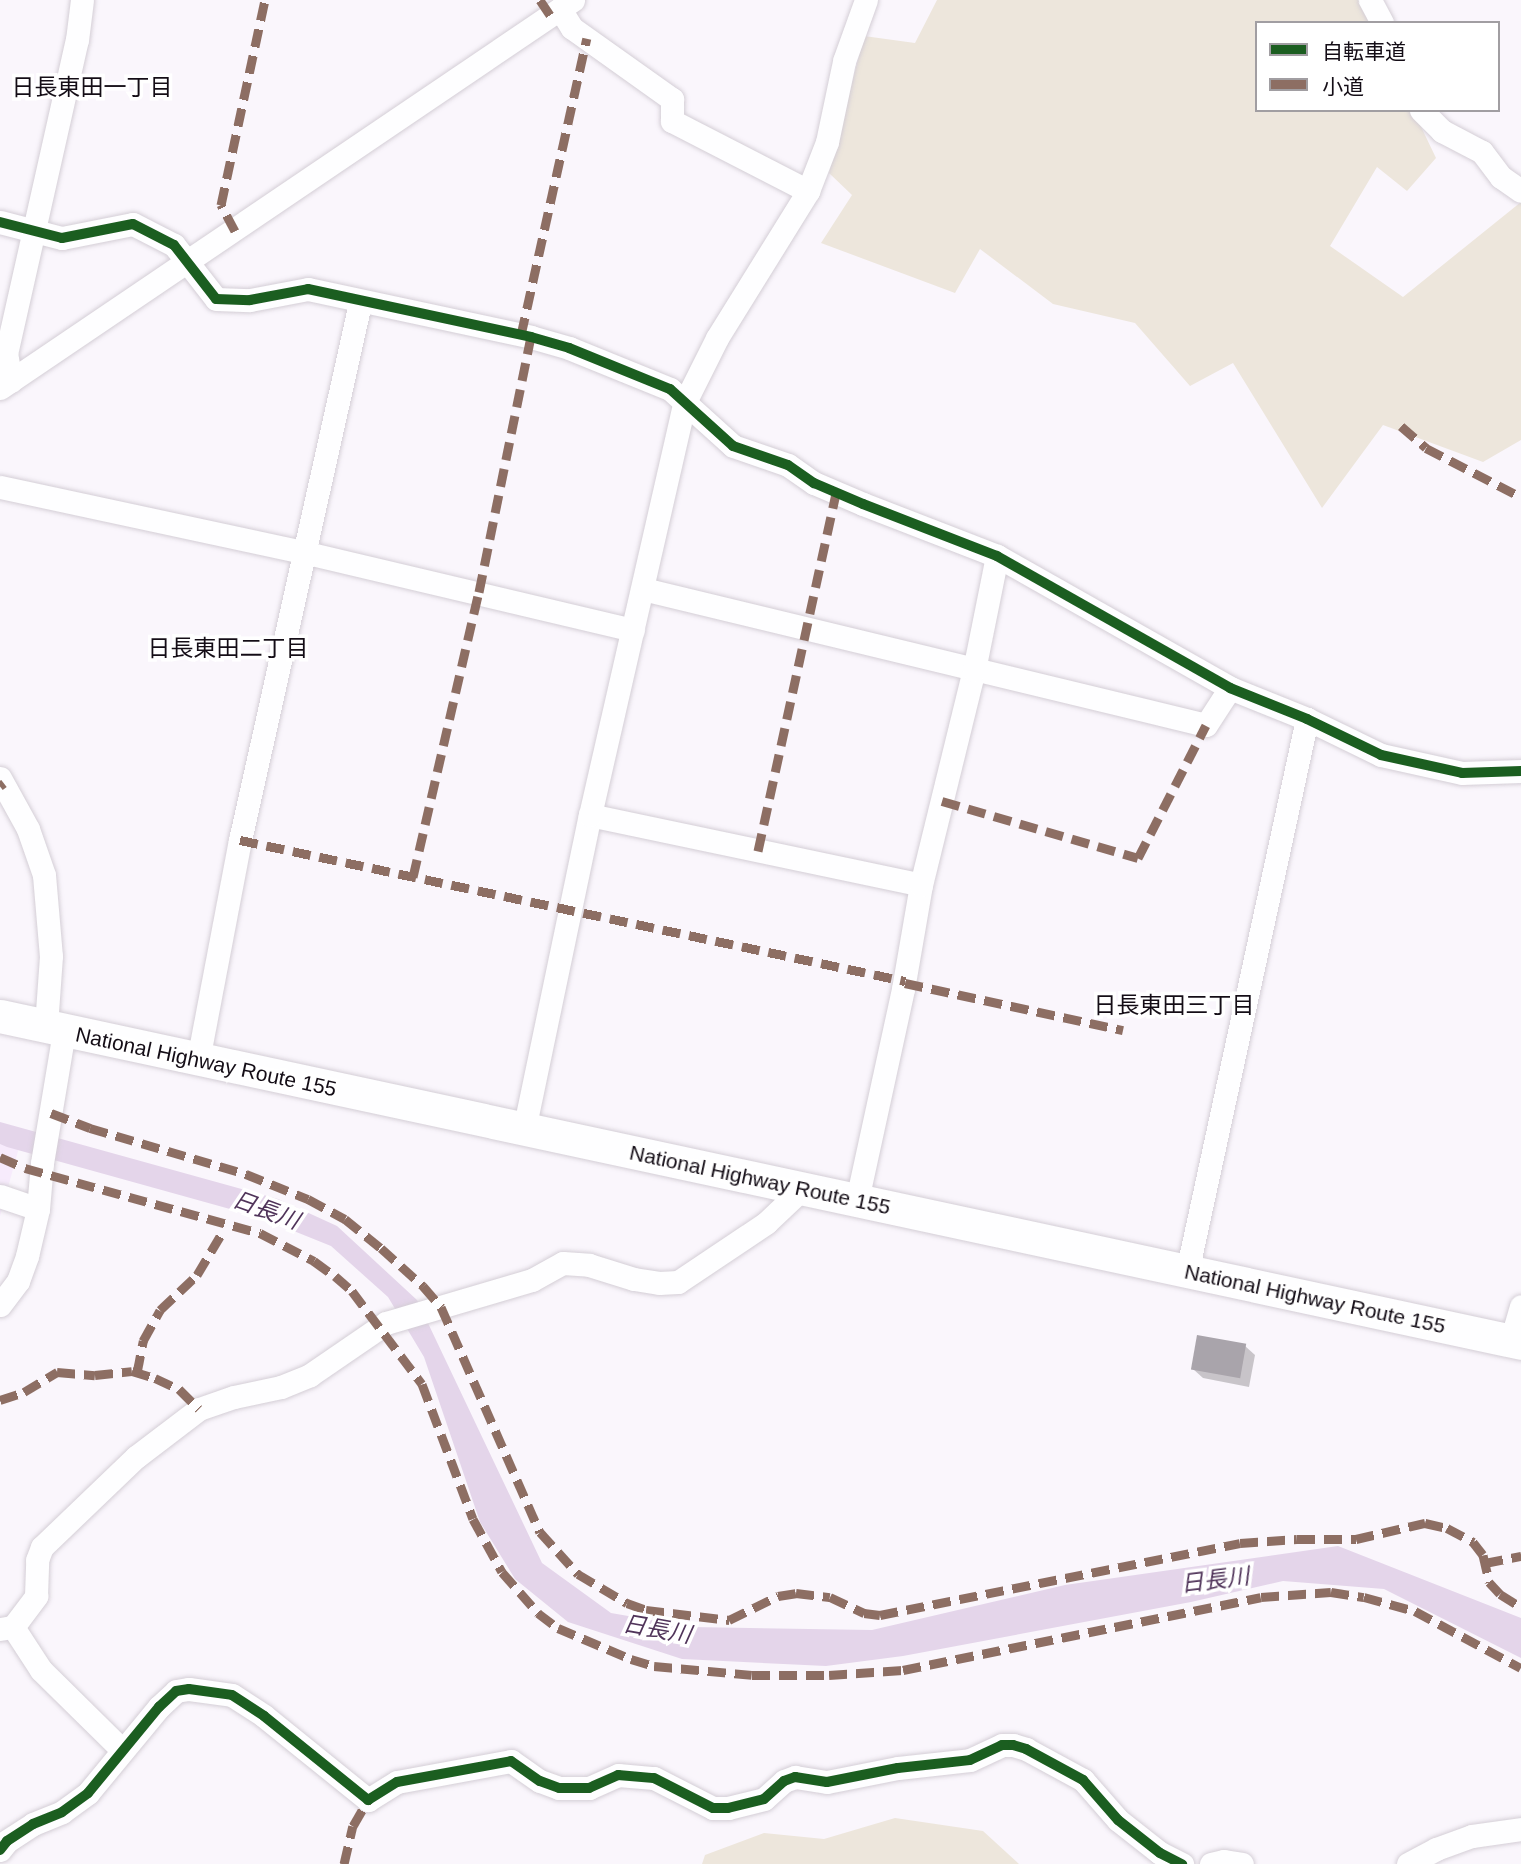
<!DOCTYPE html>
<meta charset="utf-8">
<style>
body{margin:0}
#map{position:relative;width:1521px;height:1864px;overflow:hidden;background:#faf6fc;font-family:Arial,"Noto Sans JP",sans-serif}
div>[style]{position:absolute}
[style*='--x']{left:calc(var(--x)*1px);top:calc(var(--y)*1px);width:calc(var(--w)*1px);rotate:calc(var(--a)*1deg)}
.built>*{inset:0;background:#f7ebfc}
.green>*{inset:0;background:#ede6dc}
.water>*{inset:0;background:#e4d5ea}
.shadow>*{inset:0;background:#0003}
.building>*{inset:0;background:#a9a4ab;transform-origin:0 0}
.roads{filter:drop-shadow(0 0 2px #d4ced6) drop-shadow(0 0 2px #d4ced6)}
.minor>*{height:23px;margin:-11.5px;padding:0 11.5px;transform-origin:11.5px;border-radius:11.5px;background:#fefeff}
.highway>*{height:33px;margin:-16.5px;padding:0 16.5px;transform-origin:16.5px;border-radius:16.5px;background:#fefeff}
.quiet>*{height:9px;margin-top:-4.5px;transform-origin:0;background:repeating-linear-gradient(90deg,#8d6e63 0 18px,transparent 0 27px)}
.cycleway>*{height:10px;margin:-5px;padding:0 5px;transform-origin:5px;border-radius:5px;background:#1b5e20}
span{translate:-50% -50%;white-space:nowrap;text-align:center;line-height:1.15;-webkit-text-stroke:7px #fff;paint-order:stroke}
.street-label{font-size:21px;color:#140d16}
.neighbourhood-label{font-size:23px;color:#140d16}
.water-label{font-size:23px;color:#50345a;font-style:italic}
.legend{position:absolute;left:1255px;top:21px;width:245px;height:91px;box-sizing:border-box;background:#fff;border:2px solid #a19ea2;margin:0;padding:9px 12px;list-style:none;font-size:21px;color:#140d16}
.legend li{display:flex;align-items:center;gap:14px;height:35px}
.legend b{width:35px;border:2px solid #a19ea2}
</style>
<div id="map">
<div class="built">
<div style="clip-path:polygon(0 1137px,20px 1144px,0 1216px)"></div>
</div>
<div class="green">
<div style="clip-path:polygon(937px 0,1362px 0,1373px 23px,1257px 23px,1257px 110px,1413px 110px,1436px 158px,1407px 191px,1377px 167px,1330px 246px,1403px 297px,1521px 202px,1521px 440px,1483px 462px,1383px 425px,1322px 508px,1233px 363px,1190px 386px,1135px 323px,1053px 304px,980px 249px,955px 293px,821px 243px,852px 195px,829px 173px,864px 36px,915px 43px)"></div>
<div style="clip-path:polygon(895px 1818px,983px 1831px,1019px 1864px,702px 1864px,705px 1855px,764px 1833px,824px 1839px)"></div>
</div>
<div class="water">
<div style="clip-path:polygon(0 1122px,278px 1199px,337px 1226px,417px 1300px,542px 1563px,611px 1613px,691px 1627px,872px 1630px,1065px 1585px,1338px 1546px,1521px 1618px,1521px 1658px,1384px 1589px,1283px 1581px,1191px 1602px,903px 1656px,826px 1666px,682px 1659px,568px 1622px,515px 1579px,480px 1522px,424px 1357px,388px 1297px,331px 1246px,259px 1217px,7px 1147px,0 1144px)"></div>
</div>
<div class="shadow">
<div style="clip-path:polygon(1245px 1346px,1255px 1355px,1249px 1387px,1203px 1378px,1193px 1369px)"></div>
</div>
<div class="building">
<div style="left:1197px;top:1335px;width:50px;height:35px;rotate:10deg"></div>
</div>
<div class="roads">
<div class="minor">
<div style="--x:1370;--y:0;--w:26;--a:62"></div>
<div style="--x:560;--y:9;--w:22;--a:58"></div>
<div style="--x:572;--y:28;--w:123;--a:35.4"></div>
<div style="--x:672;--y:99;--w:22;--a:90"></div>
<div style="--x:672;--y:121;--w:153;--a:27.2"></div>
<div style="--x:1421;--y:110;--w:30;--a:45"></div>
<div style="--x:1442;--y:131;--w:45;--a:27.7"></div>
<div style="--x:1482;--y:152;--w:31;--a:53"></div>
<div style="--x:1501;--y:177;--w:24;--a:35"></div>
<div style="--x:0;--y:222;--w:64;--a:14.5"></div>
<div style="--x:62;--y:238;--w:72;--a:-11.2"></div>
<div style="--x:133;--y:224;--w:46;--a:27.1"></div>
<div style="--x:174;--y:245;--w:68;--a:52.1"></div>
<div style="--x:216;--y:299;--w:34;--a:2"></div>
<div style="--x:250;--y:300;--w:59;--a:-10.7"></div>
<div style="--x:308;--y:289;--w:228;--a:12.1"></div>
<div style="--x:531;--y:337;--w:40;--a:16"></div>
<div style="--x:569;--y:348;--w:109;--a:22.1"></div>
<div style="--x:670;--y:389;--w:85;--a:42.1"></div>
<div style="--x:733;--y:446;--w:58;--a:19.1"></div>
<div style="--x:788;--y:465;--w:32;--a:35"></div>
<div style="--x:814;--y:483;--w:53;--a:23.2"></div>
<div style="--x:863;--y:504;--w:144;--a:21.2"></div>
<div style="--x:997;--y:556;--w:268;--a:29.5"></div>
<div style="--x:1230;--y:688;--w:83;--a:21.9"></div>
<div style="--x:1307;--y:719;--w:82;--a:25.9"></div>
<div style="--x:1381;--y:755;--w:83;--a:12.5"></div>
<div style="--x:1462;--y:773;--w:59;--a:-1.9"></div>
<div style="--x:11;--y:381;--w:27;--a:-100"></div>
<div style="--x:6;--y:354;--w:322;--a:-77.3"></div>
<div style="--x:77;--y:40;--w:40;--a:-82.9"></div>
<div style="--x:0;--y:388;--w:692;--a:-34.1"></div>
<div style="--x:0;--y:487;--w:310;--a:12.1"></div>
<div style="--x:303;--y:552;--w:339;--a:13.3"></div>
<div style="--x:643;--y:589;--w:579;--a:13.58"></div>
<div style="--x:1206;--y:725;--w:44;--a:-57"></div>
<div style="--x:0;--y:778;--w:58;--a:61.2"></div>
<div style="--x:28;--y:829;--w:49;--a:70.8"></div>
<div style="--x:44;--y:875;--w:81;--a:85.1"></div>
<div style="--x:51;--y:956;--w:70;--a:94.1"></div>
<div style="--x:590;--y:815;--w:338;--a:11.9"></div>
<div style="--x:198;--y:1060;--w:224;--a:-79.2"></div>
<div style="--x:240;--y:840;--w:550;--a:-77.4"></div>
<div style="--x:524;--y:1130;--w:322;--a:-78.2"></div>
<div style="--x:590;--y:815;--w:422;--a:-77.1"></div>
<div style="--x:684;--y:404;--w:74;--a:-63.4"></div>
<div style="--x:717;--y:338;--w:173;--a:-58.2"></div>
<div style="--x:808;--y:191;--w:53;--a:-68.8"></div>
<div style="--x:827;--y:142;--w:83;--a:-78.1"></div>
<div style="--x:844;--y:61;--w:65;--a:-70.2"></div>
<div style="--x:0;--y:1196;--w:40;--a:18.9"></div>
<div style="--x:857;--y:1200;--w:216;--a:-77.7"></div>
<div style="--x:903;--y:989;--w:106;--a:-80.2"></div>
<div style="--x:921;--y:885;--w:221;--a:-76.2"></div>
<div style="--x:974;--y:670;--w:116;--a:-78.6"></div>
<div style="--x:1187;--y:1272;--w:566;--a:-77.76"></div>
<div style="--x:0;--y:1305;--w:30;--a:-53"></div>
<div style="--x:18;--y:1281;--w:27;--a:-70"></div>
<div style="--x:27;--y:1256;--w:48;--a:-76.8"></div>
<div style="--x:38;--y:1209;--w:46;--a:-85"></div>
<div style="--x:42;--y:1163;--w:133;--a:-80.5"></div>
<div style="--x:1511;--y:1341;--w:36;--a:-74"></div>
<div style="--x:13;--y:1627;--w:51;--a:56.9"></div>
<div style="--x:41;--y:1670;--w:112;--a:44.6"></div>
<div style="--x:0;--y:1629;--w:13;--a:-9"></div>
<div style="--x:13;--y:1627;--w:39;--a:-53"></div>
<div style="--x:36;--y:1596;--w:36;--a:-88"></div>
<div style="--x:37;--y:1560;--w:14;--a:-69"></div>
<div style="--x:42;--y:1547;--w:130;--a:-43.8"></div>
<div style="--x:136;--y:1457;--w:79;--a:-37.3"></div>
<div style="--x:199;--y:1409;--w:37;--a:-19"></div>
<div style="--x:234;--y:1397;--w:48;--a:-12"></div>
<div style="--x:281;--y:1387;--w:31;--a:-22"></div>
<div style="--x:310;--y:1375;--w:92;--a:-34.4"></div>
<div style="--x:386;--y:1323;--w:152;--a:-16.4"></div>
<div style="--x:532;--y:1280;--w:35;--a:-29"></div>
<div style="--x:563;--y:1263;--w:26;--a:4"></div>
<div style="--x:589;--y:1265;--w:47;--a:17.3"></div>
<div style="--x:634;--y:1279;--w:25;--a:9"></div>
<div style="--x:659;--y:1283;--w:19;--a:-3"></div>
<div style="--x:678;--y:1282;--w:106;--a:-33.8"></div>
<div style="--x:766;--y:1223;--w:51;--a:-43.4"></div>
<div style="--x:0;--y:1850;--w:11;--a:-52"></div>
<div style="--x:7;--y:1841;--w:31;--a:-33"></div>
<div style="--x:33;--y:1824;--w:31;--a:-22"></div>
<div style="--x:62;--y:1812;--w:32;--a:-36"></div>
<div style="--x:88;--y:1793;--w:112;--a:-50.5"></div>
<div style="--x:159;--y:1707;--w:23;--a:-43"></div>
<div style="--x:176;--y:1691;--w:13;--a:-9"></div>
<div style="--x:189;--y:1689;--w:43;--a:7.9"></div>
<div style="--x:232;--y:1695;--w:38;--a:33"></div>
<div style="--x:264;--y:1716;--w:134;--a:38.9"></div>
<div style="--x:368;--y:1800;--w:34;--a:-32"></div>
<div style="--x:397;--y:1782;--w:116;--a:-10.4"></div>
<div style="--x:511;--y:1761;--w:35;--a:35"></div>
<div style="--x:540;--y:1781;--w:20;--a:20"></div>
<div style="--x:559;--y:1788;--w:30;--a:0"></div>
<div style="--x:589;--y:1788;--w:32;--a:-24"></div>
<div style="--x:618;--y:1775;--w:36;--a:5"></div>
<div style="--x:654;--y:1778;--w:66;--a:27"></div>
<div style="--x:713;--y:1808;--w:15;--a:0"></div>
<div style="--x:728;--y:1808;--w:37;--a:-14"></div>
<div style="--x:764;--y:1799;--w:27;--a:-42"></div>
<div style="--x:784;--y:1781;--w:12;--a:-20"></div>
<div style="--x:795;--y:1777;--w:32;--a:9"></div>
<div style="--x:827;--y:1782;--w:72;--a:-11.2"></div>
<div style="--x:898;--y:1768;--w:72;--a:-6.3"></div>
<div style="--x:970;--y:1760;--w:35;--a:-25"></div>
<div style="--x:1002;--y:1745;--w:11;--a:0"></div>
<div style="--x:1013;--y:1745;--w:14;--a:17"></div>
<div style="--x:1026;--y:1749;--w:65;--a:28.5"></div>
<div style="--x:1083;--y:1780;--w:53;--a:48.8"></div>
<div style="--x:1118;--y:1820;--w:53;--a:38.2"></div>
<div style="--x:1160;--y:1853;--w:25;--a:27"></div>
<div style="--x:1211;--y:1864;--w:13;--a:-13"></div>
<div style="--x:1224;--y:1861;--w:18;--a:9"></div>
<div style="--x:1408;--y:1864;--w:32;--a:-28"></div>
<div style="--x:1436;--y:1849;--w:38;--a:-20"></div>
<div style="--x:1472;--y:1836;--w:49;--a:-8.1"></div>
</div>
<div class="highway">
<div style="--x:0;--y:1016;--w:1556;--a:12.13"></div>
</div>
</div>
<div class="quiet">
<div style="--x:540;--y:0;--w:18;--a:56"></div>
<div style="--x:235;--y:231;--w:30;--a:-118"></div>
<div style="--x:221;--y:205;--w:210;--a:-77.9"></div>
<div style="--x:521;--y:335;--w:304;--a:-77.5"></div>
<div style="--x:1401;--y:426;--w:33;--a:41"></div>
<div style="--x:1426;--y:448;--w:107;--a:27.3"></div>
<div style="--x:0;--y:786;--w:5;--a:-37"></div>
<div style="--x:942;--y:801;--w:204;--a:16.2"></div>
<div style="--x:1138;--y:858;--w:149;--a:-62.9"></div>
<div style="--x:240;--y:840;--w:680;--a:11.97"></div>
<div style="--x:758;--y:851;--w:367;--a:-77.7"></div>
<div style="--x:413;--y:877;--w:293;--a:-77"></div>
<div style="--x:479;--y:592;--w:260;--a:-78.5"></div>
<div style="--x:905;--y:983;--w:223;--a:12.2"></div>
<div style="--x:51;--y:1113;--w:42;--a:21"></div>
<div style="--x:90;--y:1128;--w:163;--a:16.4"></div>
<div style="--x:246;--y:1174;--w:67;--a:22"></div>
<div style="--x:308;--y:1199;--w:42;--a:28.4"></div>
<div style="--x:345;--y:1219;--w:46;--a:38.9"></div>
<div style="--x:381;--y:1248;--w:57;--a:42.1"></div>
<div style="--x:423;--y:1286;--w:28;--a:49"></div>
<div style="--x:441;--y:1307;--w:246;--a:66.3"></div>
<div style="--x:540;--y:1532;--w:57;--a:47.9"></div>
<div style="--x:578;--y:1574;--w:57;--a:30.6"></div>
<div style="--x:627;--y:1603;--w:20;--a:20"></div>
<div style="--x:646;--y:1610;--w:84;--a:6.9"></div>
<div style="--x:729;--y:1620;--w:55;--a:-26.1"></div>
<div style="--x:778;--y:1596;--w:18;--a:-9"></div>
<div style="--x:796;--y:1593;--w:34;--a:7"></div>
<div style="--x:830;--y:1597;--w:38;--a:25"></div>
<div style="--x:864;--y:1613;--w:16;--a:7"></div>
<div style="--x:880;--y:1615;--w:367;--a:-11.3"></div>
<div style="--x:1240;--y:1543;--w:57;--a:-4"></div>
<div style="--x:1297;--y:1539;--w:59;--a:0"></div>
<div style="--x:1356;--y:1539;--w:71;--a:-13.1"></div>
<div style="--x:1425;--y:1523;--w:23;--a:13"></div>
<div style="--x:1447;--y:1528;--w:30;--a:28"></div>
<div style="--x:1473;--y:1542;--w:16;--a:52"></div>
<div style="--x:1483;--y:1555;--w:28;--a:77"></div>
<div style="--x:1489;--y:1582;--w:16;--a:47"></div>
<div style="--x:1500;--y:1594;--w:25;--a:32"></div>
<div style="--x:0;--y:1157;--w:27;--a:24"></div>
<div style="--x:25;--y:1168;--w:244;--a:15.5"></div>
<div style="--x:260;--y:1233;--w:61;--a:27.4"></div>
<div style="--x:314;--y:1261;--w:26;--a:36"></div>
<div style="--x:335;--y:1276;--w:23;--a:41"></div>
<div style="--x:352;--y:1291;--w:116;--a:53"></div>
<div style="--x:422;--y:1384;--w:144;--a:69.3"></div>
<div style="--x:473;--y:1519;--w:60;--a:61.3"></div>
<div style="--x:502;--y:1572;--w:55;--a:48.7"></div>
<div style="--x:538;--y:1613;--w:25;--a:37"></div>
<div style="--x:558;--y:1628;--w:79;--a:23"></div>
<div style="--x:631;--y:1659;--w:24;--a:17"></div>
<div style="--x:654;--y:1666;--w:98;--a:5.2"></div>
<div style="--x:752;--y:1675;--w:77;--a:0"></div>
<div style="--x:829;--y:1675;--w:74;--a:-3.9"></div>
<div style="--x:903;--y:1670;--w:365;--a:-11.5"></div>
<div style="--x:1261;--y:1597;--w:70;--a:-4.1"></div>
<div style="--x:1331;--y:1592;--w:33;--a:9"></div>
<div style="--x:1364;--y:1597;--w:53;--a:15.4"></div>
<div style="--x:1415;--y:1611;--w:120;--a:28.3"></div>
<div style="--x:137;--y:1373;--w:33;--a:-79"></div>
<div style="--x:143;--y:1341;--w:35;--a:-61"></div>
<div style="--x:160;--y:1310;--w:51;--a:-43.4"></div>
<div style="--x:197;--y:1275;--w:49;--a:-59.2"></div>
<div style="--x:0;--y:1400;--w:25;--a:-18"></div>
<div style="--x:24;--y:1392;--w:39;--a:-31"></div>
<div style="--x:57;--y:1372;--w:38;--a:5"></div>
<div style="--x:95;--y:1375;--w:37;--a:-6"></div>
<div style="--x:132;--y:1371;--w:24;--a:17"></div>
<div style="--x:155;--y:1378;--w:26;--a:25"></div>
<div style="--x:179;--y:1389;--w:28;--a:45"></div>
<div style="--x:1485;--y:1563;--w:37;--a:-11"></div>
<div style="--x:344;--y:1864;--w:39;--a:-77"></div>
<div style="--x:353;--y:1826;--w:30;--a:-60"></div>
</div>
<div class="cycleway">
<div style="--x:0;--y:222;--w:64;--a:14.5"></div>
<div style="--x:62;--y:238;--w:72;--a:-11.2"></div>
<div style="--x:133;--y:224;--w:46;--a:27.1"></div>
<div style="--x:174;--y:245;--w:68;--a:52.1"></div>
<div style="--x:216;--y:299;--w:34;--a:2"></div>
<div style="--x:250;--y:300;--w:59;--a:-10.7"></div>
<div style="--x:308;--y:289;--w:228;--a:12.1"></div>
<div style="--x:531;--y:337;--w:40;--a:16"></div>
<div style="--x:569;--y:348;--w:109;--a:22.1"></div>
<div style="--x:670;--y:389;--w:85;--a:42.1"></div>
<div style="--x:733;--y:446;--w:58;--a:19.1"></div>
<div style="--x:788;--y:465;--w:32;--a:35"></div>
<div style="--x:814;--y:483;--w:53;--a:23.2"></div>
<div style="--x:863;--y:504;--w:144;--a:21.2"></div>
<div style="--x:997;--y:556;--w:268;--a:29.5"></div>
<div style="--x:1230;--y:688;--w:83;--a:21.9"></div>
<div style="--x:1307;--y:719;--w:82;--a:25.9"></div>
<div style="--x:1381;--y:755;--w:83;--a:12.5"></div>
<div style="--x:1462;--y:773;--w:59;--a:-1.9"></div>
<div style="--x:0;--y:1850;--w:11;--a:-52"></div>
<div style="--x:7;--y:1841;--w:31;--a:-33"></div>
<div style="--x:33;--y:1824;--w:31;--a:-22"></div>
<div style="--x:62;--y:1812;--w:32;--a:-36"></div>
<div style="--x:88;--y:1793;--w:112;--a:-50.5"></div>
<div style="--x:159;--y:1707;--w:23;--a:-43"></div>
<div style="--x:176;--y:1691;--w:13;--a:-9"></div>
<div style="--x:189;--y:1689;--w:43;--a:7.9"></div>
<div style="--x:232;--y:1695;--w:38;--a:33"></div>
<div style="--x:264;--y:1716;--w:134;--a:38.9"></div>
<div style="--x:368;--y:1800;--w:34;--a:-32"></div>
<div style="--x:397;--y:1782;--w:116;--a:-10.4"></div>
<div style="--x:511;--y:1761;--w:35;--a:35"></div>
<div style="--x:540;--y:1781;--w:20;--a:20"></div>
<div style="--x:559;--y:1788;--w:30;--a:0"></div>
<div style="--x:589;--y:1788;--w:32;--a:-24"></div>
<div style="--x:618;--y:1775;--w:36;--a:5"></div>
<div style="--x:654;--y:1778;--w:66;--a:27"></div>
<div style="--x:713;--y:1808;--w:15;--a:0"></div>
<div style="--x:728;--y:1808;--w:37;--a:-14"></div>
<div style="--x:764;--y:1799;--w:27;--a:-42"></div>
<div style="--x:784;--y:1781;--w:12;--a:-20"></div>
<div style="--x:795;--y:1777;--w:32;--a:9"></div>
<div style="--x:827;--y:1782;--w:72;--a:-11.2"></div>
<div style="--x:898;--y:1768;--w:72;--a:-6.3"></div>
<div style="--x:970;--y:1760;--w:35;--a:-25"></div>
<div style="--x:1002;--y:1745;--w:11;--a:0"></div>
<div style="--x:1013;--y:1745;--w:14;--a:17"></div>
<div style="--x:1026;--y:1749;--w:65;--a:28.5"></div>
<div style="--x:1083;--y:1780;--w:53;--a:48.8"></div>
<div style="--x:1118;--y:1820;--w:53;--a:38.2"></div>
<div style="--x:1160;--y:1853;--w:25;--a:27"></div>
</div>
<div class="street-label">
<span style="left:206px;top:1062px;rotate:12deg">National Highway Route 155</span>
<span style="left:760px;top:1180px;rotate:12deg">National Highway Route 155</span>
<span style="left:1315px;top:1299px;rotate:12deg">National Highway Route 155</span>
</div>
<div class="neighbourhood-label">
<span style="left:92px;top:87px">日長東田一丁目</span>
<span style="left:228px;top:648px">日長東田二丁目</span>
<span style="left:1174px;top:1005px">日長東田三丁目</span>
</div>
<div class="water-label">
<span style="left:266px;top:1210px;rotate:20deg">日長川</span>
<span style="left:1215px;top:1580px;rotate:-7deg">日長川</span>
<span style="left:657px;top:1629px;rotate:10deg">日長川</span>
</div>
<ul class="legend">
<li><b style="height:9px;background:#1b5e20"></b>自転車道</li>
<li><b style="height:9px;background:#8d6e63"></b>小道</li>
</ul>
</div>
